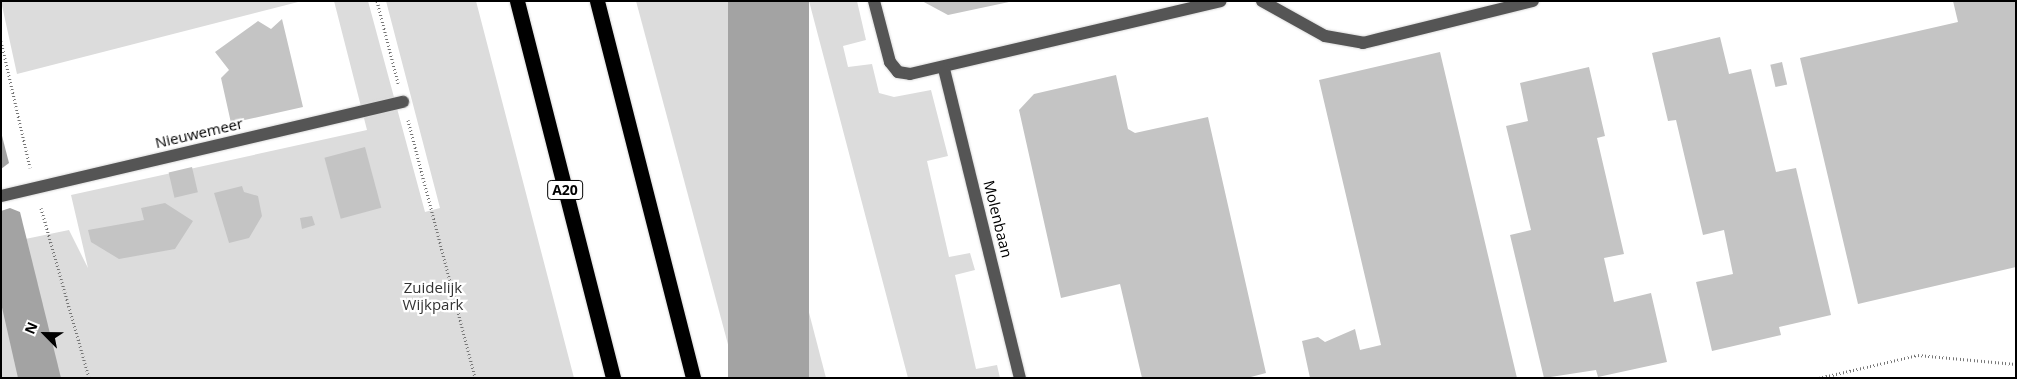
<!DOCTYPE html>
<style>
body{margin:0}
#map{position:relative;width:2017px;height:379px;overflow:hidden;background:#fff;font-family:"Open Sans",sans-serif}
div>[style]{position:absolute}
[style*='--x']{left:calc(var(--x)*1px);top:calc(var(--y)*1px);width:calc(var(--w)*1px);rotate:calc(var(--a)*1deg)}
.green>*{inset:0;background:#dcdcdc}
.water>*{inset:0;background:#a3a3a3;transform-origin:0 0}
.building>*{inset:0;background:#c4c4c4;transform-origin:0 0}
.path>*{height:3px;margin-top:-1.5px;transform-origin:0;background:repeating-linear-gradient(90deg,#777 0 1px,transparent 0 3.5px)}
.roads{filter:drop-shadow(0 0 1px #dbdbdb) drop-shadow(0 0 1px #dbdbdb)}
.minor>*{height:12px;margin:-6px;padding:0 6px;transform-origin:6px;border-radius:6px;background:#555}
.highway>*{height:15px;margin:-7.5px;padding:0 7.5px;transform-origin:7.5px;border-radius:7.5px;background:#000}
span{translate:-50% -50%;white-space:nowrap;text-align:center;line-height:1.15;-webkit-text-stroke:4.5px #fff;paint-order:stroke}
.shield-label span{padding:1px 4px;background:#fff;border:1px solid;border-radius:4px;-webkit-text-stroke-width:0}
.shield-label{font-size:14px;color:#000;font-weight:700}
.street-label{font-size:15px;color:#000}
.park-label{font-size:15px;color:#333}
.frame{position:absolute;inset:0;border:2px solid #000;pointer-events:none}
.north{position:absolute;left:20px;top:309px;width:50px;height:50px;-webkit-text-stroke:4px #fff;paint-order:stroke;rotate:293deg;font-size:14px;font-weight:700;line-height:20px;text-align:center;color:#000}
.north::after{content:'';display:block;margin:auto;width:18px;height:22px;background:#000;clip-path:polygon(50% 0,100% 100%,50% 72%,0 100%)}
</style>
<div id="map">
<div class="green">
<div style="clip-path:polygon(1px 1px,302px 1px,17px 74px)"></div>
<div style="clip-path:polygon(334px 1px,368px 1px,425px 212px,440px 208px,386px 1px,476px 1px,574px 378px,1px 378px,1px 244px,69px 230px,88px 268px,71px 195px,367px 130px)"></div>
<div style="clip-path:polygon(636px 1px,728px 1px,826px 378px,737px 378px)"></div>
<div style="clip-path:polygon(809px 1px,857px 1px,866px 40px,843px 46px,848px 67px,872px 64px,879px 93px,894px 97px,931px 90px,948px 156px,927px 161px,949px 257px,970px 253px,975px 270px,955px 275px,976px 369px,997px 365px,1000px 378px,908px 378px)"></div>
</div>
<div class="water">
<div style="left:728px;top:1px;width:81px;height:390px"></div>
<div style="clip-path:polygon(1px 132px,9px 163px,1px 169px)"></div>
<div style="clip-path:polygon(10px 208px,20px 212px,61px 378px,18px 378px,1px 303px,1px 211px)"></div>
</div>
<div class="building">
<div style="clip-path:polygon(922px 1px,1009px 1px,1009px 2px,948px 15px)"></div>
<div style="clip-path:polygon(1953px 1px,2016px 1px,2016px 267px,1858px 304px,1800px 58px,1958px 22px)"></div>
<div style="clip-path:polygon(282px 19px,303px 107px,231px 123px,221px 78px,229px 70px,215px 52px,258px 21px,271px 29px)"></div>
<div style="clip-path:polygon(1720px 37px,1729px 74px,1751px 69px,1776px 172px,1796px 168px,1831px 315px,1779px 327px,1781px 335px,1712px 351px,1696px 282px,1733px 274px,1724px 230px,1703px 235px,1676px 120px,1668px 121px,1652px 53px)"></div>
<div style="clip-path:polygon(1440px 52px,1517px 378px,1310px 378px,1302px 341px,1318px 337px,1325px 342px,1355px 329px,1360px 350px,1381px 345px,1319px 80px)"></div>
<div style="left:1782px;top:62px;width:23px;height:12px;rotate:77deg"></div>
<div style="clip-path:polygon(1589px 67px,1605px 136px,1597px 138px,1624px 254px,1604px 258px,1614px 302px,1651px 293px,1667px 362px,1598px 377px,1596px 370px,1544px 378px,1510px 235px,1531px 230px,1506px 126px,1528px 121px,1520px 83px)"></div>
<div style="clip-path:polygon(1116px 75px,1128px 129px,1135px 133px,1208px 117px,1266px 373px,1247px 378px,1142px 378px,1120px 284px,1061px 298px,1019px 110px,1034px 94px)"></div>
<div style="left:365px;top:147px;width:63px;height:42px;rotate:75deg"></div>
<div style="left:192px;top:167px;width:26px;height:24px;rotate:77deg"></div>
<div style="clip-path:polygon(242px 186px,244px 192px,258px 196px,262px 216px,249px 238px,229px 243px,214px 193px)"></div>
<div style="clip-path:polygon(165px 203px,193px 221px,175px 249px,119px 259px,91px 242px,88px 230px,144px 220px,141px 208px)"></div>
<div style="clip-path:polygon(312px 216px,315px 225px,302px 229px,300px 218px)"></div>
</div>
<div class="path">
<div style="--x:377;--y:1;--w:85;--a:75.6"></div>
<div style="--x:1;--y:41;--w:130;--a:77.1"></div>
<div style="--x:408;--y:120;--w:267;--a:75.4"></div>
<div style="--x:41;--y:208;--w:177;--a:74.2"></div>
<div style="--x:1819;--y:378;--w:102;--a:-13.1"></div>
<div style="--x:1918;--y:355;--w:98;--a:5.2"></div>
</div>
<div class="roads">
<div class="minor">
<div style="--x:874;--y:1;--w:63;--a:75.3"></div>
<div style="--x:890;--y:62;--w:13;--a:51"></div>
<div style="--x:898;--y:72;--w:12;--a:9"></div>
<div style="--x:910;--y:74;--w:319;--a:-13.2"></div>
<div style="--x:1262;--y:1;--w:72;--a:29.1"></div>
<div style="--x:1325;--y:36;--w:39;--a:10"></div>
<div style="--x:1363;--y:43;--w:175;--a:-13.9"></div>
<div style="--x:944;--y:69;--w:318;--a:76.2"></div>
<div style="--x:1;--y:196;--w:413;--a:-13.2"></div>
</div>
<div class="highway">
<div style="--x:517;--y:1;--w:389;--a:75.7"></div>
<div style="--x:597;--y:1;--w:389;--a:75.7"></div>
</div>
</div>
<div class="shield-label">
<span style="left:565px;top:190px">A20</span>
</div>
<div class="street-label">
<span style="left:199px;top:133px;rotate:-13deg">Nieuwemeer</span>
<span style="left:998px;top:219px;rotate:76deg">Molenbaan</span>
</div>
<div class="park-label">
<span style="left:433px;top:296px">Zuidelijk<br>Wijkpark</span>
</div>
<div class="frame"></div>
<div class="north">N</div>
</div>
